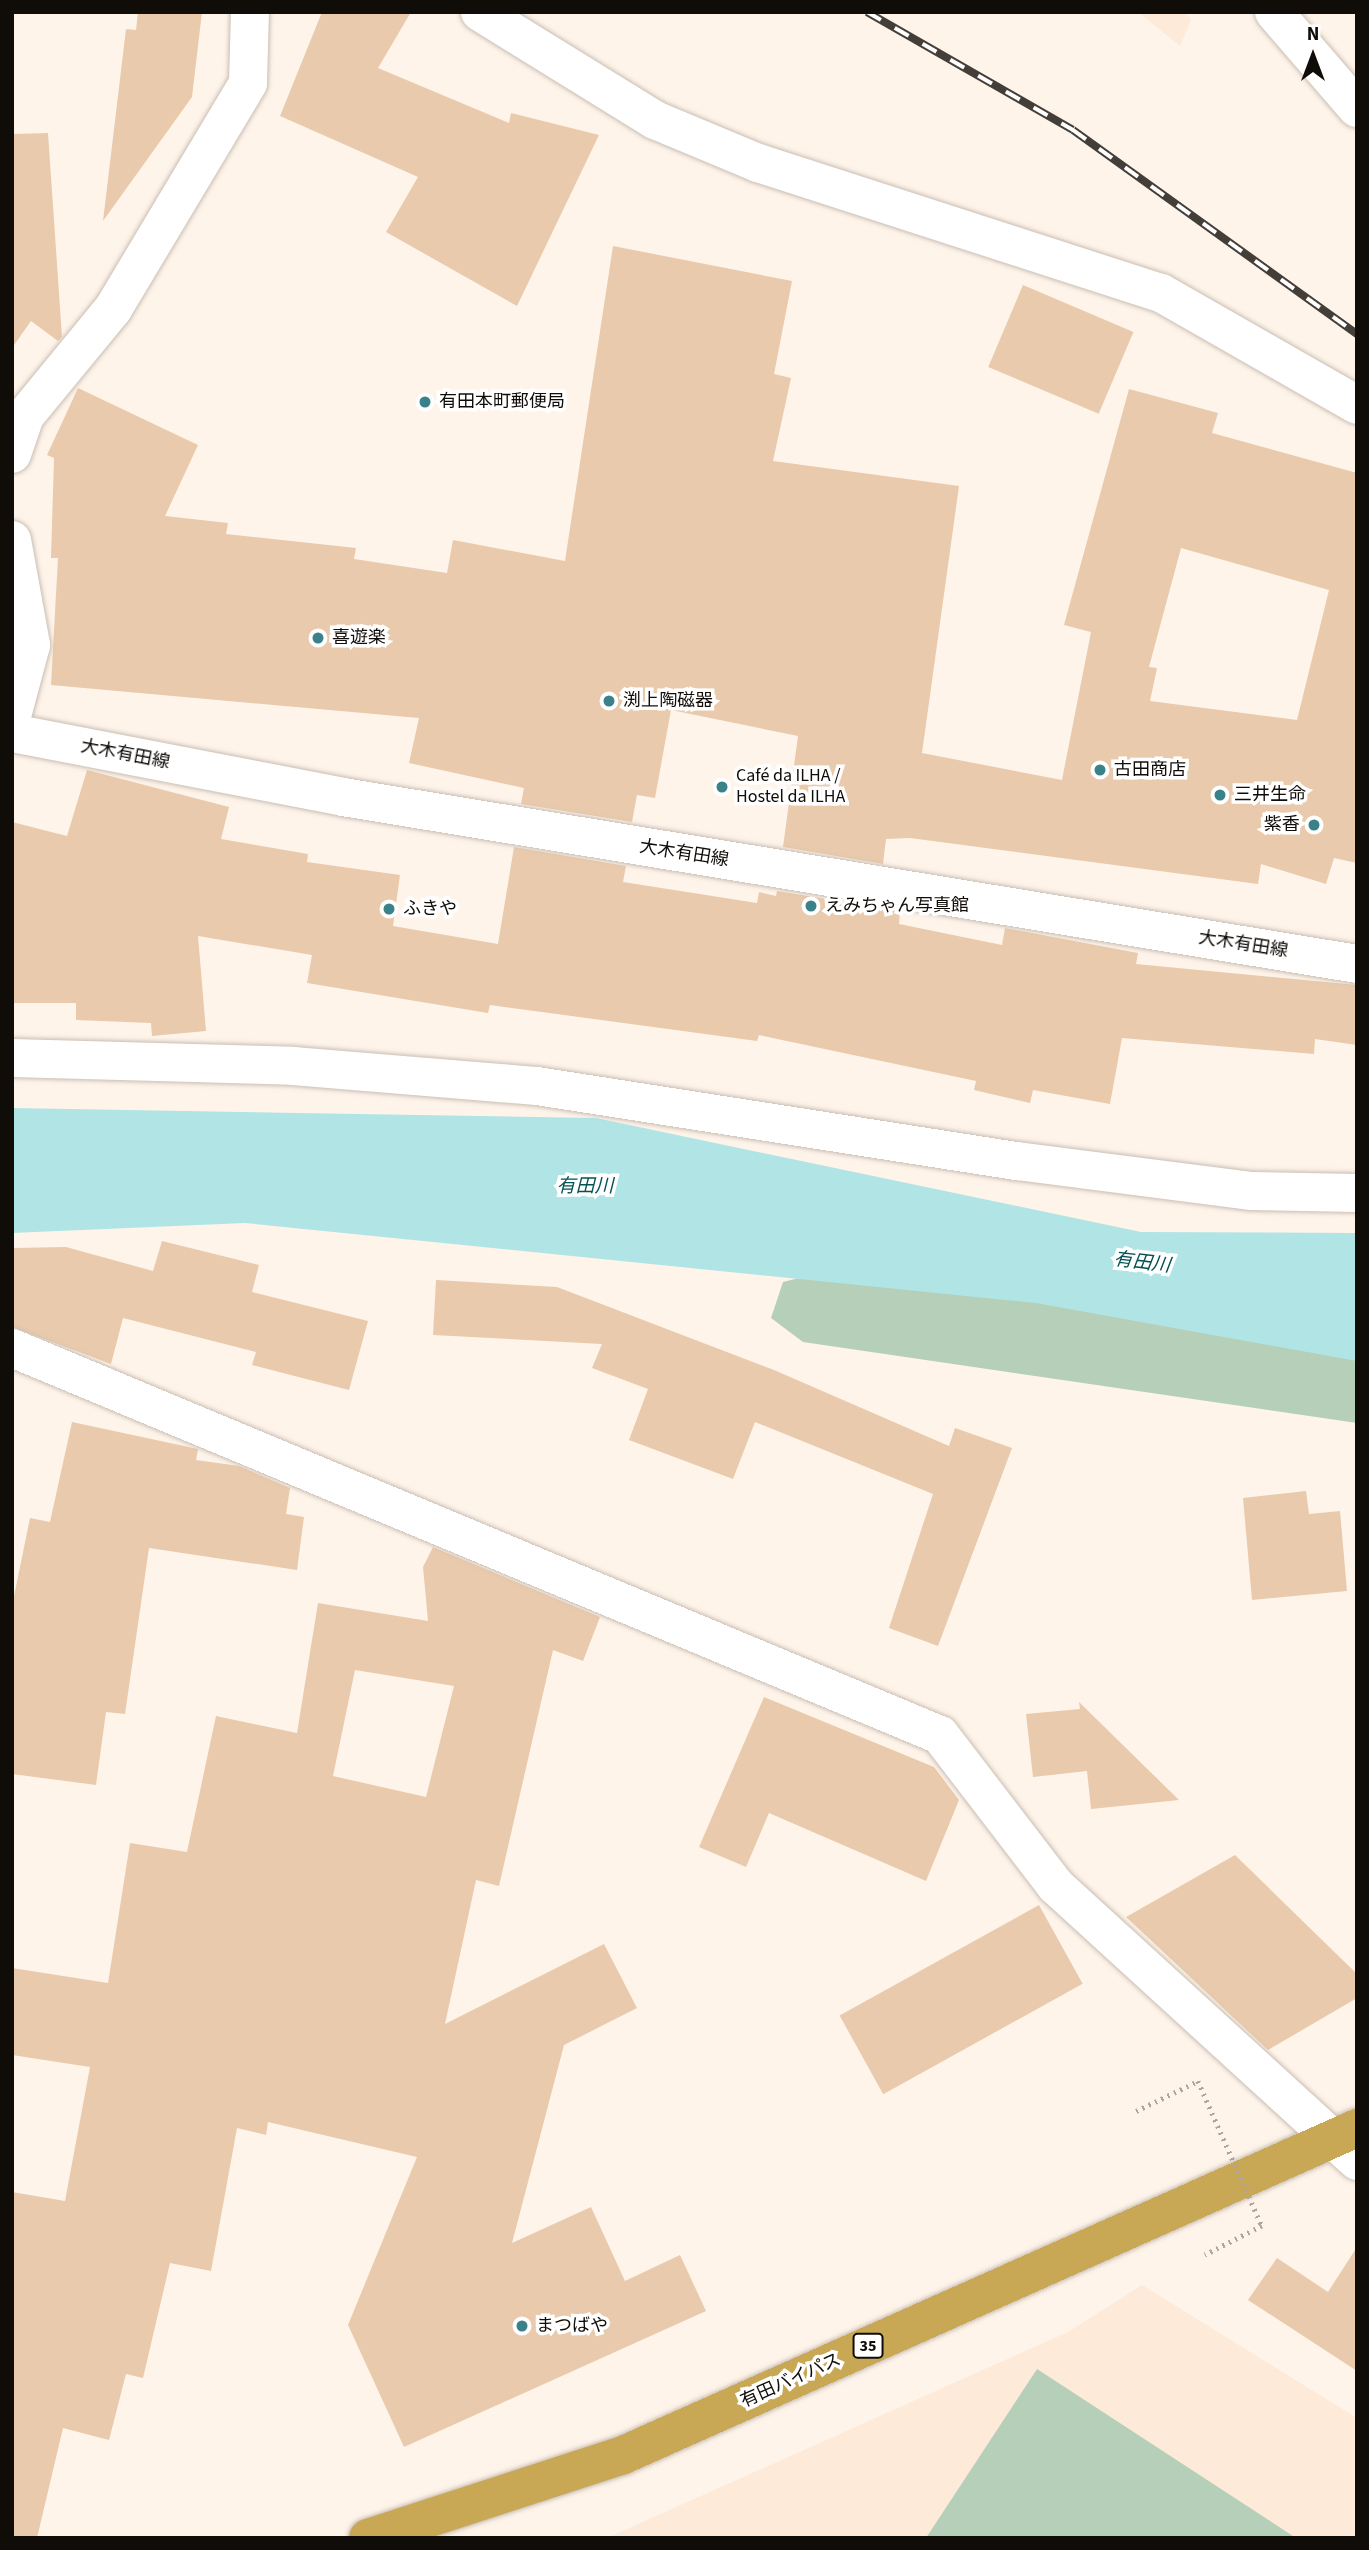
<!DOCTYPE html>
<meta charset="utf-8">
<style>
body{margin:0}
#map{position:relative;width:1369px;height:2550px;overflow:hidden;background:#fef4ea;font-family:"Source Sans 3","Noto Sans JP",sans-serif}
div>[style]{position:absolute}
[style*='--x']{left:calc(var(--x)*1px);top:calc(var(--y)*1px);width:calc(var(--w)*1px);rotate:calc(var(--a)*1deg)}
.built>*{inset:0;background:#fdead8}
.green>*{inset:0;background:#b5cfb8}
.water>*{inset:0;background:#b1e5e5}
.building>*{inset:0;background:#e9caac;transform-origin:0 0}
.roads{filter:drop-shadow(0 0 2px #cabeb3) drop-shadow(0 0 2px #cabeb3)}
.minor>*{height:38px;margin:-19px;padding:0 19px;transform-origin:19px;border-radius:19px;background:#fff}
.secondary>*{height:38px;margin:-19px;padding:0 19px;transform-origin:19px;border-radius:19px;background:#fff}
.trunk>*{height:38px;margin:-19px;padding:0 19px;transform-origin:19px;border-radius:19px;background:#c8a854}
.rail>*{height:8px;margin-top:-4px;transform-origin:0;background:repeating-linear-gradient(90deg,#fff 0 16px,#443e39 0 32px);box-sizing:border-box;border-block:2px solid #443e39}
.path-bridge>*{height:4.5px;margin-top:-2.25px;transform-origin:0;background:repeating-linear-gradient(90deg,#aea69e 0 2px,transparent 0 7px)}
.dots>*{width:19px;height:19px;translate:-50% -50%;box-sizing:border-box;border:4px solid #fff;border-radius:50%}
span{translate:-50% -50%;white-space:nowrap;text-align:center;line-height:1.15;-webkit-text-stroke:7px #fff;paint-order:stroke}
.shield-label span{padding:2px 5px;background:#fff;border:2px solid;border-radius:5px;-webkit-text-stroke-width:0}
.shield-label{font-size:16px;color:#100c08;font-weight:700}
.poi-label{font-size:18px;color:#100c08}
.left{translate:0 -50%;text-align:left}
.right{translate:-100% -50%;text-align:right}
.street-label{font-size:18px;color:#100c08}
.water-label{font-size:19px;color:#045254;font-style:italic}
.frame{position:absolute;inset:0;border:14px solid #100c08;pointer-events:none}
.north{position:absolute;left:1278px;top:21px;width:70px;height:70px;-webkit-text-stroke:5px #fff;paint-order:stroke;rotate:0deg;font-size:19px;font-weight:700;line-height:28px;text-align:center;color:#100c08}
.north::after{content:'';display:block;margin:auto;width:24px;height:32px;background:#100c08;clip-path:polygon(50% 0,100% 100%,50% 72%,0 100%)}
</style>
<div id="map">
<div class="built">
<div style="clip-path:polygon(1138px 12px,1185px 12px,1191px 20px,1180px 46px)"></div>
<div style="clip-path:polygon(1142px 2285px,1357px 2418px,1357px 2538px,607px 2538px,1068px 2332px)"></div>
</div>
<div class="green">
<div style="clip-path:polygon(880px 1258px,1357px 1302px,1357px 1423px,803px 1342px,771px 1318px,783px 1282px)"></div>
<div style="clip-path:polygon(1037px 2369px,1296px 2538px,926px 2538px)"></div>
</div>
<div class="water">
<div style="clip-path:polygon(12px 1108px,596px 1118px,1141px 1232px,1357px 1233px,1357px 1361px,1036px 1303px,245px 1223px,12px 1233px)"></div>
</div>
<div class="building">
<div style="clip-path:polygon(138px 12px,202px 12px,192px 97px,103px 221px,126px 29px,136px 30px)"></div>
<div style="clip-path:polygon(322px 12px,411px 12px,378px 68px,509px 123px,511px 113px,599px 135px,517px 306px,386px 232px,418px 177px,280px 116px)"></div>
<div style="clip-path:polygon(48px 133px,62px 337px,58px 341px,31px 321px,12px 348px,12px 134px)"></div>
<div style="clip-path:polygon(evenodd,613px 246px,792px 281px,774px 374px,791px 378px,773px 461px,959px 486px,922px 753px,1062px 780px,1091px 632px,1064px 625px,1129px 389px,1218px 413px,1212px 433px,1357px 473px,1357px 863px,1334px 858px,1326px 884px,1261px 864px,1258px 884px,910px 838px,886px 839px,883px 864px,783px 847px,798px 736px,671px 710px,655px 798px,637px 795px,632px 822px,521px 804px,524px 788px,409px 763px,419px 718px,51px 685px,58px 558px,51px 558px,54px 458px,47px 455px,78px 388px,198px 445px,165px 516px,228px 523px,226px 534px,356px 548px,354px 559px,447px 573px,453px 540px,565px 561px,613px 246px,1181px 548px,1329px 590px,1297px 720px,1150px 701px,1157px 668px,1149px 667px,1181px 548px)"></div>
<div style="left:1023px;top:285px;width:120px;height:89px;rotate:23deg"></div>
<div style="clip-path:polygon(87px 770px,229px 807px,221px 839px,308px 854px,307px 862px,400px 875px,393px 926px,498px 944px,514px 847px,626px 866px,623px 882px,757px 903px,759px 892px,776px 896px,777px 891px,900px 911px,899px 924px,1002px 945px,1005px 928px,1138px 953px,1136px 964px,1357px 985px,1357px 1045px,1315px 1039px,1314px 1054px,1122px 1038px,1110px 1104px,1033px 1090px,1030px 1103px,974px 1090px,976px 1081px,759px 1035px,757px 1041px,490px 1005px,488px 1013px,307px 983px,312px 955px,198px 936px,206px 1031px,152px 1036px,151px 1023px,76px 1020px,76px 1003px,12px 1003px,12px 822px,67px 836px)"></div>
<div style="clip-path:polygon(162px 1241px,259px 1265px,252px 1292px,368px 1321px,349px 1390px,252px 1365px,256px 1352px,123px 1318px,111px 1364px,12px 1327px,12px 1248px,66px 1247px,153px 1271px)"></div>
<div style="clip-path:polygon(436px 1280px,557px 1287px,774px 1370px,949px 1446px,955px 1428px,1012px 1448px,938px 1646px,889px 1628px,933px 1494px,755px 1422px,733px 1479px,629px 1440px,648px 1389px,592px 1368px,602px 1344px,433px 1335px)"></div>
<div style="clip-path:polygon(72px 1422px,198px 1449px,196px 1460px,239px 1466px,290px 1488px,286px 1514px,304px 1517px,297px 1570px,149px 1548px,125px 1714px,106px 1712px,96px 1785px,12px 1774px,12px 1606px,30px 1518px,50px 1522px)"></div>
<div style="clip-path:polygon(1306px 1491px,1309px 1514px,1340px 1511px,1347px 1591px,1252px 1600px,1243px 1498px)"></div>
<div style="clip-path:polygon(evenodd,433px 1547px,600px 1617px,583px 1661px,553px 1650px,499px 1886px,476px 1880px,445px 2024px,604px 1944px,637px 2008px,564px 2045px,512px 2243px,591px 2207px,625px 2281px,680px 2255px,706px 2311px,404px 2447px,348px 2325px,417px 2157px,268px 2122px,266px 2135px,237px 2128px,211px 2271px,170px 2263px,143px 2378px,126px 2374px,109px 2440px,63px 2428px,37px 2538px,12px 2538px,12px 2192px,65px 2201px,90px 2067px,12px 2055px,12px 1968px,108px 1983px,130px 1843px,187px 1852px,216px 1716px,297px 1733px,318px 1603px,428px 1621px,423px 1567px,433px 1547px,355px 1670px,454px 1686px,426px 1797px,333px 1776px,355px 1670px)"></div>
<div style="clip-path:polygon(764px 1697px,934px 1767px,959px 1800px,926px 1881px,769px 1813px,746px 1867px,699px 1847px)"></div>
<div style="clip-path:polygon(1079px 1702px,1179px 1800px,1091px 1809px,1087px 1771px,1033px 1777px,1026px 1714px,1080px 1709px)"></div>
<div style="clip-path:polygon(1235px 1855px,1357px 1974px,1357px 1998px,1268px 2050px,1126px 1917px)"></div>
<div style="left:1039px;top:1905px;width:90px;height:228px;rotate:61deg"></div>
<div style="clip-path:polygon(1357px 2247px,1357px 2371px,1248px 2300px,1277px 2258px,1328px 2292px)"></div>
</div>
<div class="roads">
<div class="minor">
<div style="--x:480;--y:12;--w:206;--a:31.7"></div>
<div style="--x:655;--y:120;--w:112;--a:22.7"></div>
<div style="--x:758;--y:163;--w:423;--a:17.9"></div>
<div style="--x:1161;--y:293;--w:226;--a:29.7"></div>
<div style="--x:12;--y:454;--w:40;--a:-71.1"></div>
<div style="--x:25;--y:416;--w:139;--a:-50.6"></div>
<div style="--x:113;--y:309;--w:263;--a:-59.1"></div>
<div style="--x:248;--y:83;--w:71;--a:-88.4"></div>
<div style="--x:12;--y:540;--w:107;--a:79.7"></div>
<div style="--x:31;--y:645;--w:73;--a:105"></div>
<div style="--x:12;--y:1058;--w:281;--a:1.6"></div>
<div style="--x:293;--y:1066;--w:245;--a:4.7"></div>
<div style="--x:537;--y:1086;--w:486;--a:8.9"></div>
<div style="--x:1017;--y:1161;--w:237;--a:7.3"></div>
<div style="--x:1252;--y:1191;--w:105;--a:1.1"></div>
<div style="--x:12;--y:1348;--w:1005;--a:22.64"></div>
<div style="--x:940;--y:1735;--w:190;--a:52.5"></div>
<div style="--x:1056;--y:1886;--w:408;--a:42.4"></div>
</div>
<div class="secondary">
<div style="--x:1274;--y:12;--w:127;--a:49.2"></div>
<div style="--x:12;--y:733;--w:337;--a:10.9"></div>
<div style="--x:343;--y:797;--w:1028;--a:9.35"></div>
</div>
<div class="trunk">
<div style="--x:368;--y:2538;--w:266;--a:-18"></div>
<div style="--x:621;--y:2456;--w:806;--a:-24.02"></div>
</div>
</div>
<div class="rail">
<div style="--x:867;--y:12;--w:237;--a:29.8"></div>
<div style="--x:1073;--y:130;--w:350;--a:35.7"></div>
</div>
<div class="path-bridge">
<div style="--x:1136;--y:2111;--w:69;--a:-25.8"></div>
<div style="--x:1198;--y:2081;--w:158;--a:66.2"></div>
<div style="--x:1262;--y:2226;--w:64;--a:153"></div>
</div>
<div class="dots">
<div style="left:425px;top:402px;background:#3a818a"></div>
<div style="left:318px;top:638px;background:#3a818a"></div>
<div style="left:609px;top:701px;background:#3a818a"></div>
<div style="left:1100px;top:770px;background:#3a818a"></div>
<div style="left:722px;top:787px;background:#3a818a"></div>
<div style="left:1220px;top:795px;background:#3a818a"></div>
<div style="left:1314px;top:825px;background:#3a818a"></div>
<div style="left:811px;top:906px;background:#3a818a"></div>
<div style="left:389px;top:909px;background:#3a818a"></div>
<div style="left:522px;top:2326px;background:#3a818a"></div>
</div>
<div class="shield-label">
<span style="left:868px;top:2346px">35</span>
</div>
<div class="poi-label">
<span class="left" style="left:439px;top:402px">有田本町郵便局</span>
<span class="left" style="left:332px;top:638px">喜遊楽</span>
<span class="left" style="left:623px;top:701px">渕上陶磁器</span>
<span class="left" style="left:1114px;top:770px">古田商店</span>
<span class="left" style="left:736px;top:787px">Café da ILHA /<br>Hostel da ILHA</span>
<span class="left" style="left:1234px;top:795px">三井生命</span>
<span class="right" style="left:1300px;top:825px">紫香</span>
<span class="left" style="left:825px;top:906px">えみちゃん写真館</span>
<span class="left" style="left:403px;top:909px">ふきや</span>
<span class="left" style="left:536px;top:2326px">まつばや</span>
</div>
<div class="street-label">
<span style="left:125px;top:755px;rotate:11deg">大木有田線</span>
<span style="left:684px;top:854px;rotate:9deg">大木有田線</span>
<span style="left:1243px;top:945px;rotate:9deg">大木有田線</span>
<span style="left:791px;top:2381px;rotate:-24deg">有田バイパス</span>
</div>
<div class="water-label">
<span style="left:585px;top:1187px">有田川</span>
<span style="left:1142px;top:1263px;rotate:7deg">有田川</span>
</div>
<div class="frame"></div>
<div class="north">N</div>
</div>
